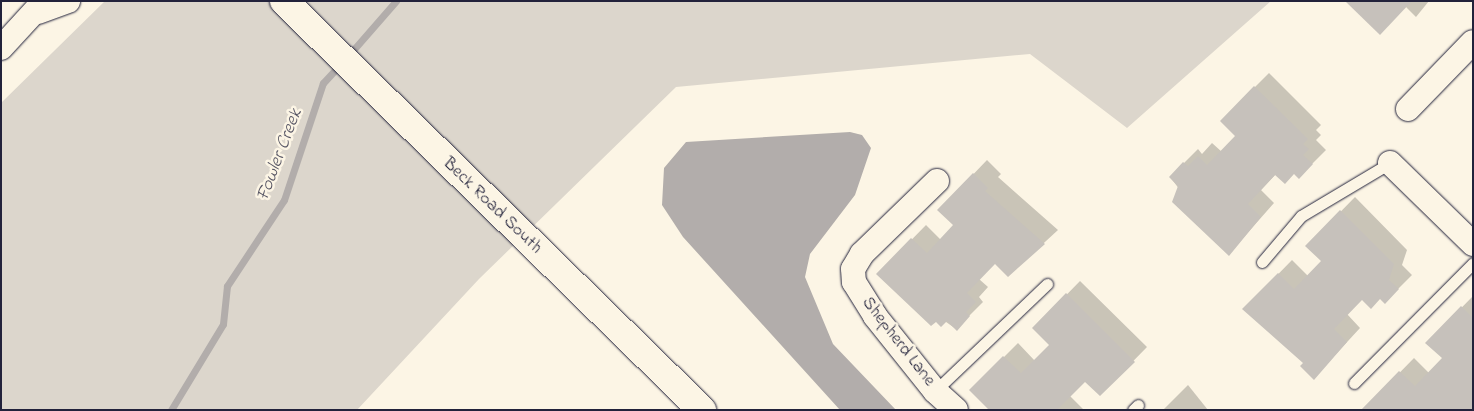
<!DOCTYPE html>
<style>
body{margin:0}
#map{position:relative;width:1474px;height:411px;overflow:hidden;background:#fcf5e5;font-family:"Indie Flower",sans-serif}
div>[style]{position:absolute}
[style*='--x']{left:calc(var(--x)*1px);top:calc(var(--y)*1px);width:calc(var(--w)*1px);rotate:calc(var(--a)*1deg)}
.green>*{inset:0;background:#dcd6cc}
.water>*{inset:0;background:#b2adab}
.shadow>*{inset:0;background:#0003}
.stream>*{height:7px;margin:-3.5px;padding:0 3.5px;transform-origin:3.5px;border-radius:3.5px;background:#b2adab}
.building>*{inset:0;background:#c6c1bb}
.roads{filter:drop-shadow(0 0 1px #22223b) drop-shadow(0 0 1px #22223b)}
.service>*{height:11px;margin:-5.5px;padding:0 5.5px;transform-origin:5.5px;border-radius:5.5px;background:#fcf5e5}
.minor>*{height:24px;margin:-12px;padding:0 12px;transform-origin:12px;border-radius:12px;background:#fcf5e5}
.secondary>*{height:28px;margin:-14px;padding:0 14px;transform-origin:14px;border-radius:14px;background:#fcf5e5}
span{translate:-50% -50%;white-space:nowrap;text-align:center;line-height:1.15;-webkit-text-stroke:5px #fcf5e5;paint-order:stroke}
.street-label{font-size:18px;color:#22223b}
.water-label{font-size:19px;color:#545362;font-style:italic}
.frame{position:absolute;inset:0;border:2px solid #22223b;pointer-events:none}
</style>
<div id="map">
<div class="green">
<div style="clip-path:polygon(105px 1px,1271px 1px,1127px 128px,1030px 54px,676px 87px,479px 279px,357px 410px,1px 410px,1px 103px)"></div>
</div>
<div class="water">
<div style="clip-path:polygon(850px 132px,862px 135px,871px 148px,855px 195px,810px 254px,805px 277px,833px 344px,896px 410px,840px 410px,683px 237px,662px 205px,664px 168px,686px 142px)"></div>
</div>
<div class="shadow">
<div style="clip-path:polygon(1346px 1px,1429px 1px,1416px 17px,1406px 7px)"></div>
<div style="clip-path:polygon(1269px 73px,1321px 125px,1316px 130px,1321px 135px,1316px 140px,1326px 150px,1299px 177px,1294px 172px,1276px 174px,1261px 190px,1274px 203px,1229px 254px,1170px 177px,1198px 149px,1202px 154px,1212px 143px,1222px 152px,1237px 136px,1221px 121px)"></div>
<div style="clip-path:polygon(987px 160px,1001px 174px,998px 177px,1058px 230px,1008px 276px,995px 263px,979px 279px,988px 287px,979px 297px,983px 302px,956px 329px,878px 274px,926px 225px,941px 240px,955px 225px,939px 210px)"></div>
<div style="clip-path:polygon(1355px 197px,1407px 250px,1402px 265px,1412px 275px,1385px 302px,1380px 297px,1362px 298px,1347px 314px,1360px 328px,1314px 378px,1305px 363px,1244px 309px,1292px 260px,1308px 276px,1322px 261px,1307px 246px)"></div>
<div style="clip-path:polygon(1080px 281px,1147px 347px,1100px 395px,1085px 380px,1070px 396px,1084px 410px,991px 410px,971px 390px,1018px 343px,1035px 361px,1051px 345px,1034px 328px)"></div>
<div style="clip-path:polygon(1473px 296px,1473px 406px,1366px 407px,1414px 358px,1429px 373px,1443px 358px,1427px 343px)"></div>
<div style="clip-path:polygon(1188px 385px,1208px 410px,1163px 410px)"></div>
</div>
<div class="stream">
<div style="--x:348;--y:56;--w:73;--a:-48.9"></div>
<div style="--x:171;--y:410;--w:100;--a:-58.8"></div>
<div style="--x:223;--y:324;--w:38;--a:-84"></div>
<div style="--x:227;--y:286;--w:103;--a:-56.5"></div>
<div style="--x:284;--y:200;--w:123;--a:-71.6"></div>
<div style="--x:323;--y:83;--w:26;--a:-47"></div>
</div>
<div class="building">
<div style="clip-path:polygon(1345px 1px,1412px 1px,1380px 35px)"></div>
<div style="clip-path:polygon(1254px 86px,1308px 139px,1303px 144px,1309px 149px,1303px 155px,1313px 164px,1299px 179px,1294px 174px,1285px 184px,1275px 175px,1248px 204px,1261px 217px,1229px 256px,1172px 202px,1178px 186px,1169px 177px,1183px 162px,1188px 166px,1198px 156px,1207px 165px,1235px 136px,1220px 121px)"></div>
<div style="clip-path:polygon(973px 173px,988px 188px,985px 191px,1045px 244px,1008px 277px,995px 264px,967px 293px,976px 302px,966px 312px,970px 316px,957px 331px,947px 321px,941px 327px,936px 322px,931px 326px,876px 274px,911px 238px,927px 253px,953px 225px,937px 210px)"></div>
<div style="clip-path:polygon(1340px 210px,1394px 264px,1389px 280px,1399px 289px,1385px 304px,1380px 299px,1371px 309px,1362px 300px,1334px 329px,1347px 342px,1314px 380px,1300px 366px,1303px 363px,1242px 309px,1278px 273px,1294px 289px,1321px 261px,1305px 246px)"></div>
<div style="clip-path:polygon(1066px 293px,1135px 362px,1100px 396px,1085px 382px,1057px 410px,989px 410px,969px 390px,1003px 356px,1021px 373px,1049px 345px,1032px 328px)"></div>
<div style="clip-path:polygon(1461px 306px,1473px 318px,1473px 410px,1361px 410px,1399px 371px,1415px 386px,1442px 358px,1425px 343px)"></div>
</div>
<div class="roads">
<div class="service">
<div style="--x:1262;--y:262;--w:60;--a:-49.7"></div>
<div style="--x:1301;--y:216;--w:104;--a:-30.8"></div>
<div style="--x:1354;--y:383;--w:169;--a:-45.2"></div>
<div style="--x:935;--y:391;--w:155;--a:-43.7"></div>
<div style="--x:1133;--y:410;--w:7;--a:-45"></div>
</div>
<div class="minor">
<div style="--x:38;--y:12;--w:32;--a:-20"></div>
<div style="--x:1;--y:48;--w:64;--a:-47.5"></div>
<div style="--x:1408;--y:109;--w:93;--a:-45.9"></div>
<div style="--x:1390;--y:163;--w:116;--a:44.3"></div>
<div style="--x:937;--y:181;--w:105;--a:135.8"></div>
<div style="--x:862;--y:254;--w:17;--a:121"></div>
<div style="--x:853;--y:269;--w:13;--a:86"></div>
<div style="--x:854;--y:282;--w:40;--a:58"></div>
<div style="--x:875;--y:316;--w:96;--a:51.3"></div>
<div style="--x:935;--y:391;--w:28;--a:42"></div>
</div>
<div class="secondary">
<div style="--x:284;--y:1;--w:585;--a:44.38"></div>
</div>
</div>
<div class="street-label">
<span style="left:492px;top:206px;rotate:44deg">Beck Road South</span>
<span style="left:898px;top:342px;rotate:52deg">Shepherd Lane</span>
</div>
<div class="water-label">
<span style="left:280px;top:155px;rotate:-69deg">Fowler Creek</span>
</div>
<div class="frame"></div>
</div>
